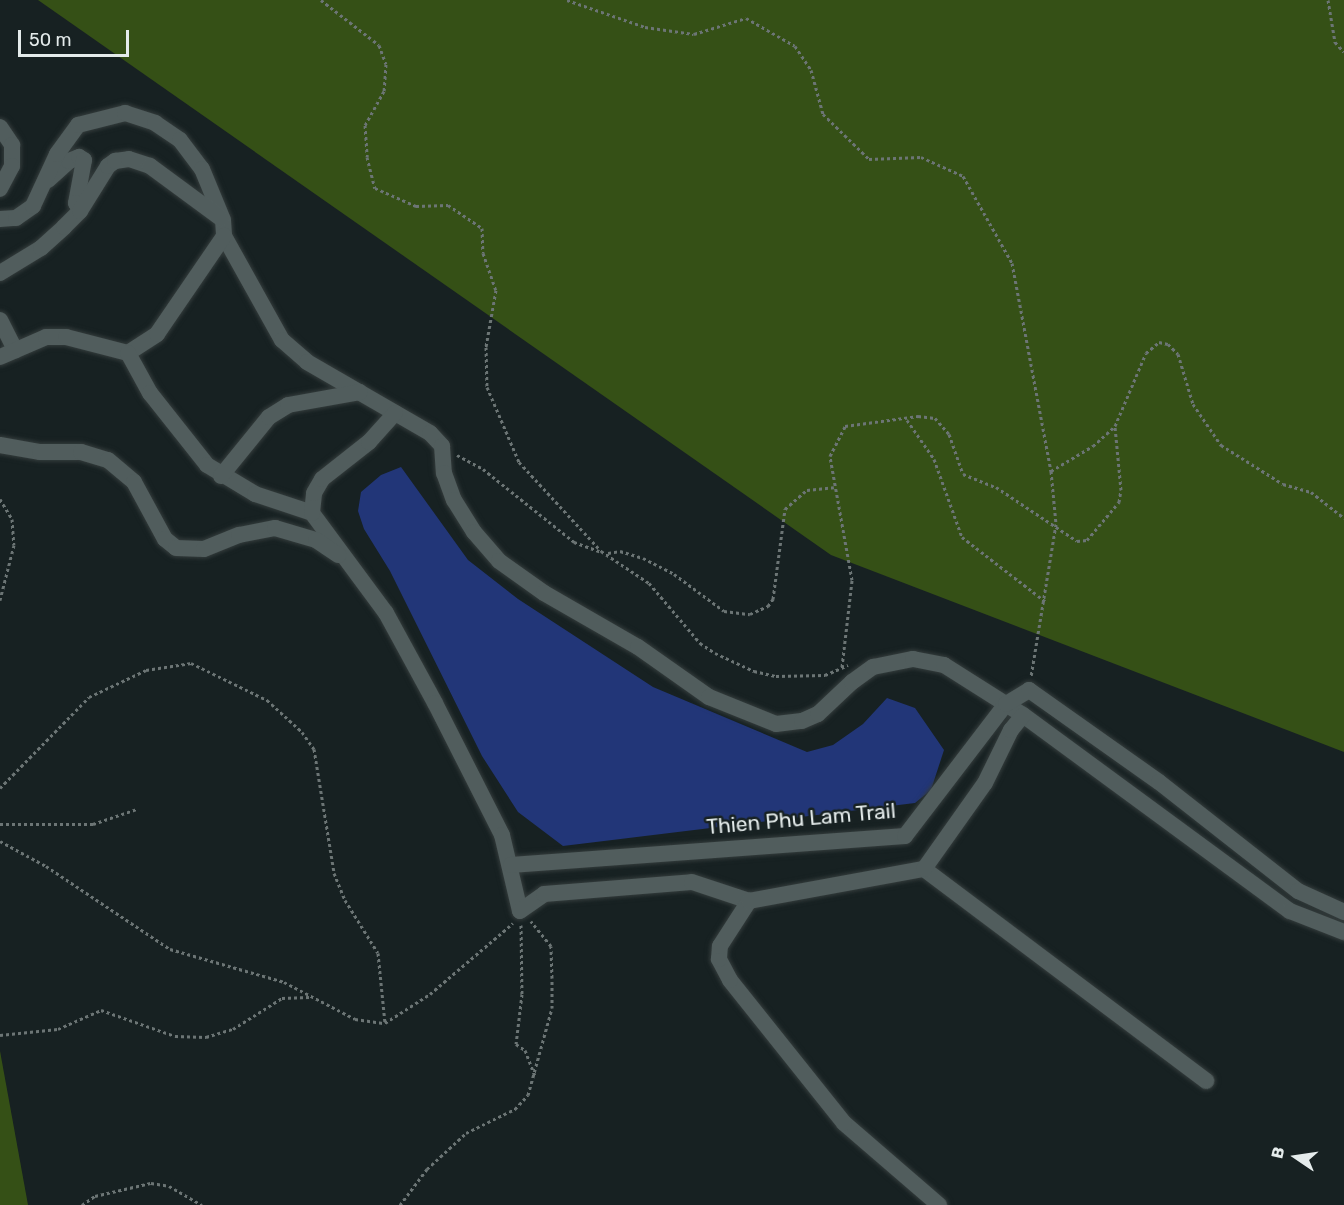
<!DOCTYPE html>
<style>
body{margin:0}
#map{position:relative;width:1344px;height:1205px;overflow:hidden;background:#172122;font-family:Rubik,sans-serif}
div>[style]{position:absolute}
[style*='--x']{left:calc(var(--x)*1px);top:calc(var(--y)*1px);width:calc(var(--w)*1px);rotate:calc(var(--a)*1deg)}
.green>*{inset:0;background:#355016}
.water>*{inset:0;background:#223678}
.path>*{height:3px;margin-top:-1.5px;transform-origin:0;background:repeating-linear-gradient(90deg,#6c7575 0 3px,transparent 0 6px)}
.roads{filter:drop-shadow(0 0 2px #343c3c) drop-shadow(0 0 2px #343c3c)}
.minor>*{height:16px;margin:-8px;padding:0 8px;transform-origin:8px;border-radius:8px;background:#515d5d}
span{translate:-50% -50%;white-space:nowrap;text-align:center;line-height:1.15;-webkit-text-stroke:5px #172122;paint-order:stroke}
.street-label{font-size:21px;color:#e4ebeb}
.north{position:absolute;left:1266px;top:1127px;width:60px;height:60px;-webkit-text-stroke:4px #172122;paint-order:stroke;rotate:283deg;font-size:16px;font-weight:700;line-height:24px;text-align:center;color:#e4ebeb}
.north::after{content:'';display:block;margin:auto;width:21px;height:27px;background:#e4ebeb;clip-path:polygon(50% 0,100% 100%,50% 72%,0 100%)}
.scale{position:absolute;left:18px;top:30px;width:111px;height:27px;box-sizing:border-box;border:3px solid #e4ebeb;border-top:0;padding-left:8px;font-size:18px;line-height:21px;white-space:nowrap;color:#e4ebeb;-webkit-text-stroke:4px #172122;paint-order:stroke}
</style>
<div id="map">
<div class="green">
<div style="clip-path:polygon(38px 0,1344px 0,1344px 752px,831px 555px)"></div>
<div style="clip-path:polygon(0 1051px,28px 1205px,0 1205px)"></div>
</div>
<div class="water">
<div style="clip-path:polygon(401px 467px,468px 560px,518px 599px,653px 687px,807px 752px,833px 745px,863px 724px,887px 698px,915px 708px,944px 750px,931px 790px,915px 803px,563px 846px,518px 812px,482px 756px,390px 571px,364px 529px,358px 511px,361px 492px,381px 475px)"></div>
</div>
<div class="path">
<div style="--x:321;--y:0;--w:73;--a:37.8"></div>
<div style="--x:379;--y:45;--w:20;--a:70"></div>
<div style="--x:386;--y:64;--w:27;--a:94"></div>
<div style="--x:384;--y:91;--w:39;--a:119"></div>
<div style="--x:365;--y:125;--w:32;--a:86"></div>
<div style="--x:367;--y:157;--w:32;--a:76"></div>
<div style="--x:375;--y:188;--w:45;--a:23.7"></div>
<div style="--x:416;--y:206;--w:32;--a:-2"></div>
<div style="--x:448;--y:205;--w:41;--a:34.1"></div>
<div style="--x:482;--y:228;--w:25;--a:88"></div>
<div style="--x:483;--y:253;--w:39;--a:71"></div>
<div style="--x:496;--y:290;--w:58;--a:100"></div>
<div style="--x:486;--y:347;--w:40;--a:88.6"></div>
<div style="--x:487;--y:387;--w:82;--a:66.9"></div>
<div style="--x:519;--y:462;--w:121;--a:47.3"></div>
<div style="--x:601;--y:551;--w:58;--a:33.7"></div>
<div style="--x:649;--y:583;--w:79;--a:49.6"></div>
<div style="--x:700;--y:643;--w:18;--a:34"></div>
<div style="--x:715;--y:653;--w:43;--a:24.8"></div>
<div style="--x:754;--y:671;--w:23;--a:13"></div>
<div style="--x:776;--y:676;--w:49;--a:-1.2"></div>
<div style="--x:825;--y:675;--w:25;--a:-23"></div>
<div style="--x:567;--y:0;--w:83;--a:19.1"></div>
<div style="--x:645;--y:27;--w:49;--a:8.1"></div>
<div style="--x:694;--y:34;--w:54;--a:-17.1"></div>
<div style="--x:746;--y:18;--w:56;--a:29.7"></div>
<div style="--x:795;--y:46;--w:29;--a:56"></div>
<div style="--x:811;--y:70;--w:46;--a:74.7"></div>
<div style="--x:823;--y:114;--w:64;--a:44.4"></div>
<div style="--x:869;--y:159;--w:52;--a:-2.2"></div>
<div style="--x:921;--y:157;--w:46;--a:24.3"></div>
<div style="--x:963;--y:176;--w:100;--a:60.6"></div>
<div style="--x:1012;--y:263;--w:212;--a:79.4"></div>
<div style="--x:1051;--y:471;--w:53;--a:84.6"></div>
<div style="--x:1056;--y:524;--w:155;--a:99.3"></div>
<div style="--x:1328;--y:0;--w:43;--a:80.5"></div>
<div style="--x:1335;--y:42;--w:13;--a:48"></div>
<div style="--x:907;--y:420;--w:47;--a:55.3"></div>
<div style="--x:934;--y:459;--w:83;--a:70.3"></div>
<div style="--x:962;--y:537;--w:106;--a:37.7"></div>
<div style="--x:457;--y:455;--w:30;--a:28"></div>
<div style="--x:483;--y:469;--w:117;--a:38.7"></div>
<div style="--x:574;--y:542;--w:27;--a:20"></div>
<div style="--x:1051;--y:471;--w:49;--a:-30.8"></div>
<div style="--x:1093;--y:446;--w:30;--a:-42"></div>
<div style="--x:1115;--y:426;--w:79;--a:-67"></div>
<div style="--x:1146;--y:353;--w:17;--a:-40"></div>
<div style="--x:1159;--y:342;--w:9;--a:13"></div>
<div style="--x:1168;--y:344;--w:14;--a:45"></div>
<div style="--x:1178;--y:354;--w:52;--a:73.3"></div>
<div style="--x:1193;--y:404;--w:50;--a:55.7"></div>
<div style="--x:1221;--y:445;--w:73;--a:32.2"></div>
<div style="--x:1283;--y:484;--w:29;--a:16"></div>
<div style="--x:1311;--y:492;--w:42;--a:38.2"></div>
<div style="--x:0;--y:499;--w:23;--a:59"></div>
<div style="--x:12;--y:519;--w:26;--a:86"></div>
<div style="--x:14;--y:545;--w:57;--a:104.3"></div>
<div style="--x:608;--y:553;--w:12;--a:-9"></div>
<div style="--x:620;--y:551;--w:24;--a:17"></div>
<div style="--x:643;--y:558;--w:35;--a:27"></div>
<div style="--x:674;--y:574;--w:62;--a:36.5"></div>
<div style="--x:724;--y:611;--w:26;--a:7"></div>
<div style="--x:750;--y:614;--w:20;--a:-24"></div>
<div style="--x:768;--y:606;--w:9;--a:-54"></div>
<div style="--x:773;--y:599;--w:91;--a:-82.4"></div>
<div style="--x:785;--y:509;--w:29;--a:-41"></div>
<div style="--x:807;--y:490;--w:27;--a:-6"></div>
<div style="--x:842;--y:667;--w:88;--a:-83.4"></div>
<div style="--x:852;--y:580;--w:126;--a:-100.1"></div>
<div style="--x:830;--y:456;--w:34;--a:-63"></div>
<div style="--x:845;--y:426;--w:74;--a:-7.8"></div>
<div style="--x:918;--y:416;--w:17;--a:7"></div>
<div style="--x:935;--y:418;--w:21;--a:49"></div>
<div style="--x:949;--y:434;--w:42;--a:70.7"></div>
<div style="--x:963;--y:474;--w:35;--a:22"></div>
<div style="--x:996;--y:487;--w:97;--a:33.7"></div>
<div style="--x:1077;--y:541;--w:10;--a:-6"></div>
<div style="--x:1087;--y:540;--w:50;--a:-49.9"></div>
<div style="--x:1119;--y:502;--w:12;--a:-81"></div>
<div style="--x:1121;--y:490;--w:64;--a:-95.4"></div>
<div style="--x:0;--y:788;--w:127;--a:-45.6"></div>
<div style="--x:89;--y:697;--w:63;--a:-25.3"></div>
<div style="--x:146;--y:670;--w:46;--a:-8.8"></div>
<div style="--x:191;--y:663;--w:85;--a:26"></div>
<div style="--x:267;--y:700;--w:47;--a:42.4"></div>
<div style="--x:302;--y:732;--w:21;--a:55"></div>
<div style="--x:314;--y:749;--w:126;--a:80.8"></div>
<div style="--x:334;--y:873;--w:29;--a:68"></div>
<div style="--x:345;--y:900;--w:62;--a:58.1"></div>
<div style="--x:378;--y:953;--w:70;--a:84.3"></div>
<div style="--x:0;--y:824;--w:93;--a:0"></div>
<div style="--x:93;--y:824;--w:46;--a:-18.8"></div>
<div style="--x:0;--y:841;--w:52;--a:28.5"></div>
<div style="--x:46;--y:866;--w:149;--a:33.8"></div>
<div style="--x:170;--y:949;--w:119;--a:16.1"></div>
<div style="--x:284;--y:982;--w:80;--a:27.5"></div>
<div style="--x:355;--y:1019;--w:30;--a:8"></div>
<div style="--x:385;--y:1023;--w:54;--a:-32.8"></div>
<div style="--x:430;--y:994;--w:109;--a:-40.5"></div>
<div style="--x:521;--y:925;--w:69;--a:89.2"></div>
<div style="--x:522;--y:994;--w:50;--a:96.8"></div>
<div style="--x:516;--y:1044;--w:11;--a:34"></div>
<div style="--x:525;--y:1050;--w:28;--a:69"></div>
<div style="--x:0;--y:1035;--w:58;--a:-5.9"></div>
<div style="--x:58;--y:1029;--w:47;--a:-23.8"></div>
<div style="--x:101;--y:1010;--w:78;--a:19.4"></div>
<div style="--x:175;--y:1036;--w:31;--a:2"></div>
<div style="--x:206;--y:1037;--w:28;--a:-17"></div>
<div style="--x:233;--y:1029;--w:58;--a:-32.3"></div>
<div style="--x:282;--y:998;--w:27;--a:-2"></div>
<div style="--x:82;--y:1205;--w:16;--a:-35"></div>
<div style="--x:95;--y:1196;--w:57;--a:-13.1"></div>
<div style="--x:151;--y:1183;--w:18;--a:9"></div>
<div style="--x:169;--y:1186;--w:38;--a:30"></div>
<div style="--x:400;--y:1205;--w:45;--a:-53.1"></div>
<div style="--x:427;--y:1169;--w:53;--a:-42.7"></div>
<div style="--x:466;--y:1133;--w:55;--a:-26.1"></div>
<div style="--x:515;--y:1109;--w:19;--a:-47"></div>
<div style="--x:528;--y:1095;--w:90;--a:-74.6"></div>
<div style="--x:552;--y:1008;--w:30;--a:-90"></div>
<div style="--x:552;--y:978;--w:32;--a:-92"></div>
<div style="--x:551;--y:946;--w:32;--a:-129"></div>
</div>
<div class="roads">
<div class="minor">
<div style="--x:0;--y:127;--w:22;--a:56"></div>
<div style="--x:12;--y:145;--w:21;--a:90"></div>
<div style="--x:12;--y:166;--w:26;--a:118"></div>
<div style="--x:48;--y:180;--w:28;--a:-42"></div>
<div style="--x:69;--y:161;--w:11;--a:-22"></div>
<div style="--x:79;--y:157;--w:6;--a:31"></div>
<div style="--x:84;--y:160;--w:44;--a:100.5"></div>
<div style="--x:76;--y:203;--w:8;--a:60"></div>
<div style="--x:0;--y:219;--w:16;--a:-4"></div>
<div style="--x:16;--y:218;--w:21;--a:-35"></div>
<div style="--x:33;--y:206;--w:57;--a:-65.2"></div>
<div style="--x:57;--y:154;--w:36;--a:-54"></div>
<div style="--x:78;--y:125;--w:49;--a:-14.3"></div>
<div style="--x:125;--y:113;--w:32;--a:18"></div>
<div style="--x:155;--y:123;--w:30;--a:34"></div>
<div style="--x:180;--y:140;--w:36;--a:53"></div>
<div style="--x:202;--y:169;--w:55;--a:67.6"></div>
<div style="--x:223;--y:220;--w:16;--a:86"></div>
<div style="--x:224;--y:236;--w:119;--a:60.9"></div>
<div style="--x:282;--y:340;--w:33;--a:41"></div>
<div style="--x:307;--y:362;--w:142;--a:30"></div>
<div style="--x:430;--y:433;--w:18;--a:47"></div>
<div style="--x:442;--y:446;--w:27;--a:86"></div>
<div style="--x:444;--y:473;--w:29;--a:70"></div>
<div style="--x:454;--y:500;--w:38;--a:58"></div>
<div style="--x:474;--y:532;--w:38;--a:49"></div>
<div style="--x:499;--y:561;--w:55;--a:35.4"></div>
<div style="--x:544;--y:593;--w:108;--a:29.9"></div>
<div style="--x:638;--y:647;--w:87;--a:35.2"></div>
<div style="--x:709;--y:697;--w:72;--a:21.9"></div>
<div style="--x:776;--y:724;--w:26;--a:-7"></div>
<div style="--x:802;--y:721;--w:17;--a:-24"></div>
<div style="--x:818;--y:714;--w:47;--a:-43.3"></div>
<div style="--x:852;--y:682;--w:26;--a:-36"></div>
<div style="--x:873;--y:667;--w:41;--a:-11.3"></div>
<div style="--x:913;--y:659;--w:32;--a:11"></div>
<div style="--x:944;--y:665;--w:93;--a:32.3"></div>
<div style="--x:1023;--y:715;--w:331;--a:36.3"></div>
<div style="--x:1290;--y:911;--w:58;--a:21.3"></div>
<div style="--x:0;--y:273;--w:48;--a:-31.4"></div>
<div style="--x:41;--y:248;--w:31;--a:-42"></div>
<div style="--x:64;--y:227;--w:23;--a:-45"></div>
<div style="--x:80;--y:211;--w:53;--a:-58.1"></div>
<div style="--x:108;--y:166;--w:9;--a:-36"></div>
<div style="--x:115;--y:161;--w:14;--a:-8"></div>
<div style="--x:129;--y:159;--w:22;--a:18"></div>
<div style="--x:150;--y:166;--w:89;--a:36.4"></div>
<div style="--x:0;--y:320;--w:34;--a:63"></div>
<div style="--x:128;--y:353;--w:35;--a:-33"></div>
<div style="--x:157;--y:334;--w:119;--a:-55.6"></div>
<div style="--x:0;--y:357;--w:50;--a:-23.5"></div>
<div style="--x:46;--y:337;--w:20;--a:0"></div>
<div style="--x:66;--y:337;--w:64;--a:14.5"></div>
<div style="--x:128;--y:353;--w:46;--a:61.2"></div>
<div style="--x:150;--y:393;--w:92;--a:51.6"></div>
<div style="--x:207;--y:465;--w:56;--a:31.1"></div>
<div style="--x:255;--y:494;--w:60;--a:18.4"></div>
<div style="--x:312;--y:513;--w:124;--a:53.5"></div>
<div style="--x:386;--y:613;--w:102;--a:61.4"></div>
<div style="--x:435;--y:703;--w:148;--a:63.1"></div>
<div style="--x:502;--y:835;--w:78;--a:76.7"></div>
<div style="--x:520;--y:911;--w:29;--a:-35"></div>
<div style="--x:544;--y:894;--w:148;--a:-4.6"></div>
<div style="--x:692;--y:882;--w:60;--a:18.4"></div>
<div style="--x:0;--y:445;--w:41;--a:9.9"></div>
<div style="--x:40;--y:452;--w:41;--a:0"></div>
<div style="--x:81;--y:452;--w:28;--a:17"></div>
<div style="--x:108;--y:460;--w:34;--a:40"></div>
<div style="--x:134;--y:482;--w:65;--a:61.5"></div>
<div style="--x:165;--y:539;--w:14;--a:39"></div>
<div style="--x:176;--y:548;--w:28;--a:2"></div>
<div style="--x:204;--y:549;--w:38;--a:-22"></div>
<div style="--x:239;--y:535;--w:37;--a:-11"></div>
<div style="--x:275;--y:528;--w:43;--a:16.3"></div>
<div style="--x:316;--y:540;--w:27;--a:34"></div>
<div style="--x:221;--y:476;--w:76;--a:-50.9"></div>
<div style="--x:269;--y:417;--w:22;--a:-32"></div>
<div style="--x:288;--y:405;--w:73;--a:-10.2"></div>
<div style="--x:312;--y:513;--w:20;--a:-84"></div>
<div style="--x:314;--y:493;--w:16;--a:-60"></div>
<div style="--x:322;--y:479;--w:60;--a:-38.2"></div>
<div style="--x:369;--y:442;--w:39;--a:-48"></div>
<div style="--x:511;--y:865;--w:395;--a:-4.2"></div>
<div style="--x:905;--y:836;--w:166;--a:-52.6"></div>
<div style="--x:1006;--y:704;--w:27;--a:-31"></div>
<div style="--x:1029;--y:690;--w:159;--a:35.3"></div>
<div style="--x:1159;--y:782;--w:177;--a:38.1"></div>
<div style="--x:1298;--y:891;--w:51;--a:24.5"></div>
<div style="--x:924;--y:869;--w:353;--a:36.9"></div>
<div style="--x:939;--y:1205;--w:125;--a:-139.2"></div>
<div style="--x:844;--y:1123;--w:183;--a:-128.6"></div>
<div style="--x:730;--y:980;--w:24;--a:-118"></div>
<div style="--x:719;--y:959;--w:13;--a:-86"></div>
<div style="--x:720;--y:946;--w:54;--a:-57.2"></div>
<div style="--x:749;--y:901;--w:178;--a:-10.4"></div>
<div style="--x:924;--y:869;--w:105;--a:-54.7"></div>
<div style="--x:985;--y:783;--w:59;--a:-63.9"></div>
<div style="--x:1011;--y:730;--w:19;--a:-51"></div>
</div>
</div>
<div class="street-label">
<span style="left:801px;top:819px;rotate:-5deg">Thien Phu Lam Trail</span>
</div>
<div class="north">B</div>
<div class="scale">50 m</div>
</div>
